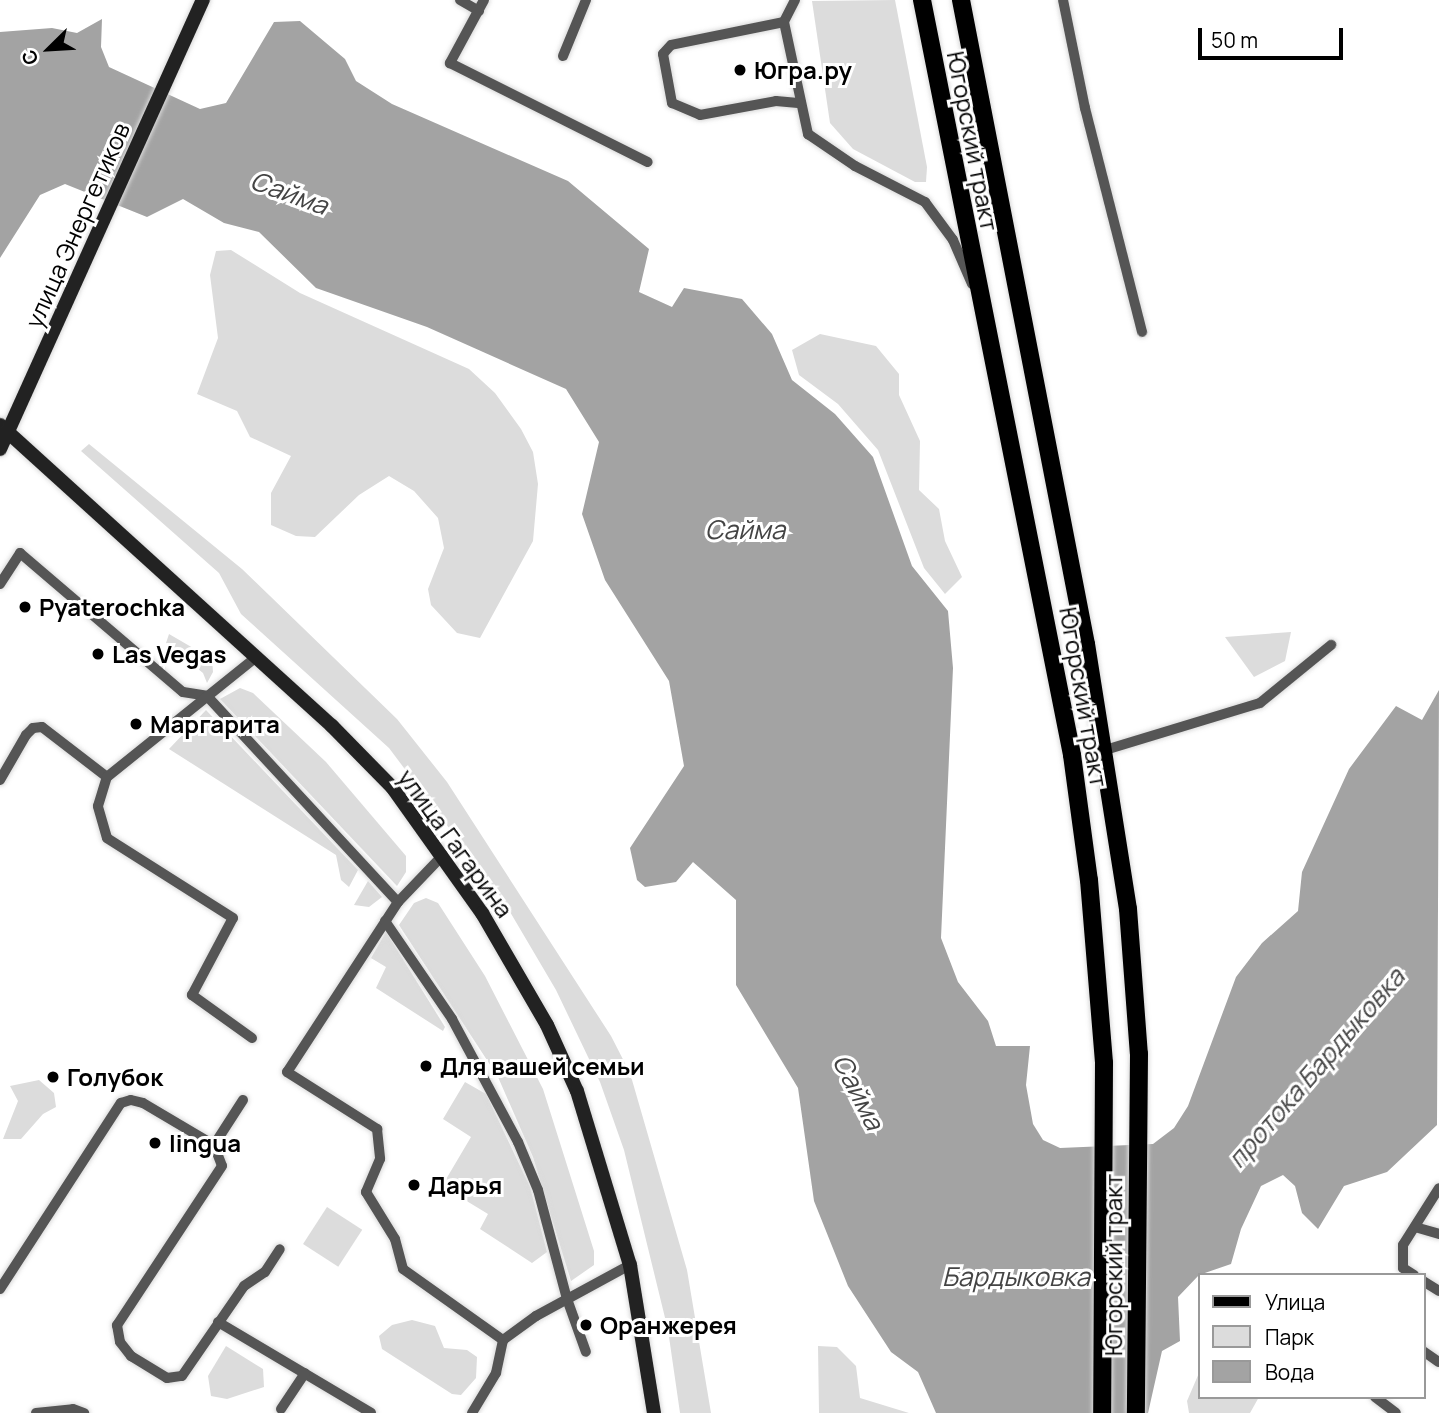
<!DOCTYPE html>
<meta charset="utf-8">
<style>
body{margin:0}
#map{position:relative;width:1439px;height:1413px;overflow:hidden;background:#fff;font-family:Manrope,sans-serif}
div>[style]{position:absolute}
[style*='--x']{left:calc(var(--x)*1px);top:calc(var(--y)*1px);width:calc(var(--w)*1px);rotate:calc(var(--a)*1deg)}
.green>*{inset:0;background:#dcdcdc;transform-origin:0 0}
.water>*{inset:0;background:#a3a3a3}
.roads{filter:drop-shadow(0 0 2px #dbdbdb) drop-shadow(0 0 2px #dbdbdb)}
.service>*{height:10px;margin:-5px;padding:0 5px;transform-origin:5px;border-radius:5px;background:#555}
.secondary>*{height:14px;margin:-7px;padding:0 7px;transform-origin:7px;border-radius:7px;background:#222}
.primary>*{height:18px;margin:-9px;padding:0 9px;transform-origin:9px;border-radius:9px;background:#000}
.dots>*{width:19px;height:19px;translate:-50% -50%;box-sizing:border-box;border:4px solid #fff;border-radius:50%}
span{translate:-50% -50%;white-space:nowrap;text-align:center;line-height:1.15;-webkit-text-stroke:6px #fff;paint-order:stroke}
.poi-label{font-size:24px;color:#000;font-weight:700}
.left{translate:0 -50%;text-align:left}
.street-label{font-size:24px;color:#000}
.water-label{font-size:26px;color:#444;font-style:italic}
.legend{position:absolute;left:1198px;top:1273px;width:228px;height:126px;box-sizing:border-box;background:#fff;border:2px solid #999;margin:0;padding:9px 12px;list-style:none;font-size:21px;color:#000}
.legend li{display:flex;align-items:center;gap:14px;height:35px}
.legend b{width:35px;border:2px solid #999}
.north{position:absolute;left:14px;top:14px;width:70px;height:70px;-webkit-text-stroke:5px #fff;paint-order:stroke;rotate:246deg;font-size:19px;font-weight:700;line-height:28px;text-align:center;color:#000}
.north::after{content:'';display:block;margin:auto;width:24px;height:32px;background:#000;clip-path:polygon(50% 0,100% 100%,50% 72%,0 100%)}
.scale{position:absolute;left:1198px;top:28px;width:145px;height:32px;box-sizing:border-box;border:4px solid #000;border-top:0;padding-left:9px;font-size:21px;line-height:24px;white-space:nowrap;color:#000;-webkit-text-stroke:5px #fff;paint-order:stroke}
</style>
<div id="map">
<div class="green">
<div style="clip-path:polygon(895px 0,927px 167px,926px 182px,915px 182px,853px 149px,830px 123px,812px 1px)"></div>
<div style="clip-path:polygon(231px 250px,300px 293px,469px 369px,495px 393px,521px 429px,533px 452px,538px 484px,533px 541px,480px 638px,457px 633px,431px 605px,428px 589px,444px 548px,438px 518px,414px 491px,389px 476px,359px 495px,315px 537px,296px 536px,271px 525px,271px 493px,291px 456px,250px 437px,237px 411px,197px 394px,218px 338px,210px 275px,216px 251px)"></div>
<div style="clip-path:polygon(820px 334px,876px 346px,899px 374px,899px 395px,920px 441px,919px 490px,939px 509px,945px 541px,962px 577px,945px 594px,924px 568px,878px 450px,838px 404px,799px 375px,792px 350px)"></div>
<div style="clip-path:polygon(89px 444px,242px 569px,397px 719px,447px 782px,611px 1036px,630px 1073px,687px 1270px,711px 1413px,680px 1413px,668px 1330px,624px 1150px,600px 1082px,556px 990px,503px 900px,389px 748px,241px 614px,219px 573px,81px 451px)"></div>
<div style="clip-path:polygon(1291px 632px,1285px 661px,1254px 677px,1225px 637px)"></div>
<div style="clip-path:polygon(169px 634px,212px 659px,213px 672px,207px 683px,203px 673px,166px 643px)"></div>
<div style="clip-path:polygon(240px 688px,253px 693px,326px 762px,406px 856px,406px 872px,397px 886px,220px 699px)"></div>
<div style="clip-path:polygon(206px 710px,358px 870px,349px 887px,341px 880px,336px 855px,169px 749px)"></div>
<div style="clip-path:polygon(368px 881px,382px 897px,369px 907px,354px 905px)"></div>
<div style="clip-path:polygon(426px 898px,438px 903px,485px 976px,543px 1089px,594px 1251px,594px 1265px,571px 1281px,533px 1157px,498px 1077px,399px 925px,414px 903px)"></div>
<div style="clip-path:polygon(386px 932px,445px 1027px,443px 1031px,376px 988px,386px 967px,371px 958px)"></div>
<div style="clip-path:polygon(39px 1080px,54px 1093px,56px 1107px,43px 1114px,21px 1139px,3px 1139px,18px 1101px,10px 1086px)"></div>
<div style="clip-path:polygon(465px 1082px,486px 1094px,530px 1187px,547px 1252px,532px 1263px,480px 1229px,488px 1214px,442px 1186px,471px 1137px,443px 1119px)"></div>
<div style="left:327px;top:1207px;width:42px;height:44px;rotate:33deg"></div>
<div style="clip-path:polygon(412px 1320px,435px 1326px,444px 1348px,467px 1350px,477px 1357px,476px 1378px,461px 1395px,452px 1394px,382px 1349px,379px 1336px,392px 1325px)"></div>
<div style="clip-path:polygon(226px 1346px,263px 1369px,264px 1387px,227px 1399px,211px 1396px,208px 1376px)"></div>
<div style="clip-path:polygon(818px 1346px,837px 1347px,856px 1366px,860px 1398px,909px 1413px,819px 1413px)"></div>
<div style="clip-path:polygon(1199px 1373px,1199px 1397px,1259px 1397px,1250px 1413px,1189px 1413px,1187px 1401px)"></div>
</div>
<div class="water">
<div style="clip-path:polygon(102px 19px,101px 47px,109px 67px,200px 109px,226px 103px,274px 22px,300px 21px,345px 59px,356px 81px,392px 104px,568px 181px,649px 249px,639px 292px,672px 307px,684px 288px,742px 299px,772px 334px,792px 380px,835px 414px,873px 457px,912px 566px,948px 611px,953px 668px,941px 938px,958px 982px,988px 1021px,996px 1046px,1030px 1046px,1026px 1085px,1033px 1124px,1043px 1140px,1060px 1148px,1153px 1144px,1174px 1128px,1188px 1106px,1236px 977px,1262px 943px,1298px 911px,1302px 872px,1349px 769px,1396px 706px,1422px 720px,1439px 690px,1437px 1125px,1387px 1172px,1344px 1186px,1318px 1229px,1302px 1213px,1295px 1186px,1283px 1175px,1261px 1186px,1241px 1229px,1231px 1264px,1199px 1275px,1178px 1297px,1180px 1341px,1162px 1351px,1148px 1413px,936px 1413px,918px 1372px,891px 1352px,848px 1286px,814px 1201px,798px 1088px,736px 985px,736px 900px,693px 862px,676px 882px,645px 887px,637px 880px,630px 848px,684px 766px,669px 681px,605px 580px,582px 514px,599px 442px,566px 389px,427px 327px,316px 288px,259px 232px,224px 223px,183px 199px,147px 217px,65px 184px,40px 195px,0 258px,0 32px,52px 28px,77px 33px)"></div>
</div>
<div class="roads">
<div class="service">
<div style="--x:460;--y:0;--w:22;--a:30"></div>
<div style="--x:484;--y:0;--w:72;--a:118.4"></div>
<div style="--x:450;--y:63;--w:221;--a:26.6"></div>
<div style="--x:795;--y:0;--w:25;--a:117"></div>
<div style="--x:784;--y:22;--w:115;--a:77.9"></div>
<div style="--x:808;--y:134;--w:57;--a:34.2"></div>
<div style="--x:855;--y:166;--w:79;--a:27.2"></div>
<div style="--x:925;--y:202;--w:47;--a:53.6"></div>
<div style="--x:953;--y:240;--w:48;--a:66.6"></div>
<div style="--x:1063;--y:0;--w:110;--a:78.5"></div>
<div style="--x:1085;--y:108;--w:231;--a:75.7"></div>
<div style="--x:784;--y:22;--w:115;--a:168.5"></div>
<div style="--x:671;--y:45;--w:12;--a:132"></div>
<div style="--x:663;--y:54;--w:50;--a:79.6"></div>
<div style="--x:672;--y:103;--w:30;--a:23"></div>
<div style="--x:700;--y:115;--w:77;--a:-10.4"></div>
<div style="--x:776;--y:101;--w:25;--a:5"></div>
<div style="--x:563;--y:56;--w:61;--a:-67.7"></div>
<div style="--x:0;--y:584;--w:37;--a:-57"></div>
<div style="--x:20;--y:553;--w:214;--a:40.5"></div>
<div style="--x:183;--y:692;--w:24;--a:9"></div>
<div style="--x:207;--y:696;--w:281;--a:47.2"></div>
<div style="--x:1105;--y:750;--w:162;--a:-16.9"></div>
<div style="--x:1260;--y:703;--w:92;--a:-39.2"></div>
<div style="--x:0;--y:780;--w:52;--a:-60"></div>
<div style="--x:26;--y:735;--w:10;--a:-45"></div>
<div style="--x:33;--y:728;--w:9;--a:-6"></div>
<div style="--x:42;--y:727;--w:82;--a:37.6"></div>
<div style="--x:443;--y:855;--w:65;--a:133.8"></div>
<div style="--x:398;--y:902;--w:203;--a:123.1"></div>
<div style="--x:287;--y:1072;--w:107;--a:32.3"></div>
<div style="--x:377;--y:1129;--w:30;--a:84"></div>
<div style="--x:380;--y:1159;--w:36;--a:113"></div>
<div style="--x:366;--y:1192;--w:55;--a:58.3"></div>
<div style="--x:395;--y:1239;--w:31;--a:75"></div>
<div style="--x:403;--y:1269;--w:123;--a:35.4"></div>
<div style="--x:385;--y:921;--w:119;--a:55.6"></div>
<div style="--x:452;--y:1019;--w:140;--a:61.8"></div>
<div style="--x:518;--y:1142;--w:52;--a:67.4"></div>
<div style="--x:538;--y:1190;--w:113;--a:75.1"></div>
<div style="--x:567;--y:1299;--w:56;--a:70.3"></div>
<div style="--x:252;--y:1038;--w:74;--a:-144.4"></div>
<div style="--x:192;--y:995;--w:87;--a:-62"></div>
<div style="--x:233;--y:918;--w:149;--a:-147.6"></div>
<div style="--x:107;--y:838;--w:33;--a:-106"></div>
<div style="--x:98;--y:806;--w:30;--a:-73"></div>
<div style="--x:107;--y:777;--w:191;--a:-38.8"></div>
<div style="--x:243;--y:1100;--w:54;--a:122.8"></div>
<div style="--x:214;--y:1145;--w:22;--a:69"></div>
<div style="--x:222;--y:1166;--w:191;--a:123.4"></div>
<div style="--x:117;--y:1325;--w:17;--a:80"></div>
<div style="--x:120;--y:1342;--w:18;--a:52"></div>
<div style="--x:131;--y:1356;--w:42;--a:31.4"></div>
<div style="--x:167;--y:1378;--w:15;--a:-8"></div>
<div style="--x:182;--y:1376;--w:109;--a:-55.4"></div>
<div style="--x:244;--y:1286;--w:25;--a:-34"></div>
<div style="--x:265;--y:1272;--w:27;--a:-57"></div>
<div style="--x:1415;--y:1227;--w:25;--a:16"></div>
<div style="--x:1414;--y:1275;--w:13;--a:-148"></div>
<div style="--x:1403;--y:1268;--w:23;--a:-90"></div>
<div style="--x:1403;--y:1245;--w:67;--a:-57.7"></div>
<div style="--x:1423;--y:1281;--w:19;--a:32"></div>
<div style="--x:0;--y:1289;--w:222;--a:-57"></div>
<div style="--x:121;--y:1103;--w:10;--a:-17"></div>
<div style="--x:131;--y:1100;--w:12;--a:14"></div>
<div style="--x:143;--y:1103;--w:82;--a:30.6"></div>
<div style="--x:218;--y:1322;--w:178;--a:30.7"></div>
<div style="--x:1423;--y:1351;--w:19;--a:35"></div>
<div style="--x:1375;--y:1397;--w:26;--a:37"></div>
<div style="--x:281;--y:1409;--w:43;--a:-56.3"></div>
<div style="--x:36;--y:1413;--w:37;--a:-6"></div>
<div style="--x:73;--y:1409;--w:12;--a:20"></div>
<div style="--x:472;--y:1413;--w:47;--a:-59"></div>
<div style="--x:496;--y:1373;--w:34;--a:-78"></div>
<div style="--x:503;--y:1340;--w:41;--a:-36"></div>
<div style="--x:536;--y:1316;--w:107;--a:-28.5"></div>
</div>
<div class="secondary">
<div style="--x:0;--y:425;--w:448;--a:42.2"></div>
<div style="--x:332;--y:726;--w:86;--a:45.5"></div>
<div style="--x:392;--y:787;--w:155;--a:54.5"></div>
<div style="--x:482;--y:913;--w:129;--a:59.9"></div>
<div style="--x:547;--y:1025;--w:72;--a:65.6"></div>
<div style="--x:577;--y:1091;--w:182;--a:73.1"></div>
<div style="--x:630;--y:1265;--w:150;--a:80.8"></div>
<div style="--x:0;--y:449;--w:493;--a:-65.7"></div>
</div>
<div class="primary">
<div style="--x:922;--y:0;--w:770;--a:78.76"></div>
<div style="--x:1072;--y:755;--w:126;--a:82.3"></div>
<div style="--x:1089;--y:880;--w:184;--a:85.3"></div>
<div style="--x:1104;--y:1063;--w:350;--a:90.3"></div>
<div style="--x:961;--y:0;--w:656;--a:79.02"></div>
<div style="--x:1086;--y:644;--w:268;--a:81"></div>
<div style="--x:1128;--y:909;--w:145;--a:85.7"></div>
<div style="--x:1139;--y:1054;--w:359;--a:90.5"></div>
</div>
</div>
<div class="dots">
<div style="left:740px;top:70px;background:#000"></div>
<div style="left:25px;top:607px;background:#000"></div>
<div style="left:98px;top:654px;background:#000"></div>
<div style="left:136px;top:724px;background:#000"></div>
<div style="left:426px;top:1066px;background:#000"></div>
<div style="left:53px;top:1077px;background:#000"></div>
<div style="left:155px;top:1143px;background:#000"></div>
<div style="left:414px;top:1185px;background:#000"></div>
<div style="left:586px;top:1325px;background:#000"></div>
</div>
<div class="poi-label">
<span class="left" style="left:754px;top:70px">Югра.ру</span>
<span class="left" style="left:39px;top:607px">Pyaterochka</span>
<span class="left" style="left:112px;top:654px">Las Vegas</span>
<span class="left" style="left:150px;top:724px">Маргарита</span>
<span class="left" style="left:440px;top:1066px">Для вашей семьи</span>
<span class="left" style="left:67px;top:1077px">Голубок</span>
<span class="left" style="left:169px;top:1143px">lingua</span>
<span class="left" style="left:428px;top:1185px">Дарья</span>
<span class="left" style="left:600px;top:1325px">Оранжерея</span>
</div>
<div class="street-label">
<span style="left:973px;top:141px;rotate:79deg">Югорский тракт</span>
<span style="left:77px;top:225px;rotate:-66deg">улица Энергетиков</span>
<span style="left:1084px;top:697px;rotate:80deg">Югорский тракт</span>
<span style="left:456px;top:843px;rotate:54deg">улица Гагарина</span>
<span style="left:1113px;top:1265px;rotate:-90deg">Югорский тракт</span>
</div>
<div class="water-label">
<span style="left:289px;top:193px;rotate:20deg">Сайма</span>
<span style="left:745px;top:530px">Сайма</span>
<span style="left:1316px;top:1068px;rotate:-49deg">протока Бардыковка</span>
<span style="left:858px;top:1092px;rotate:63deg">Сайма</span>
<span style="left:1016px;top:1277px">Бардыковка</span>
</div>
<ul class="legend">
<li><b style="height:9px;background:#000"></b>Улица</li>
<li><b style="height:19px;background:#dcdcdc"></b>Парк</li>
<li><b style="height:19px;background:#a3a3a3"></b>Вода</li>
</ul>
<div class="north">С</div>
<div class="scale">50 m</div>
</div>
